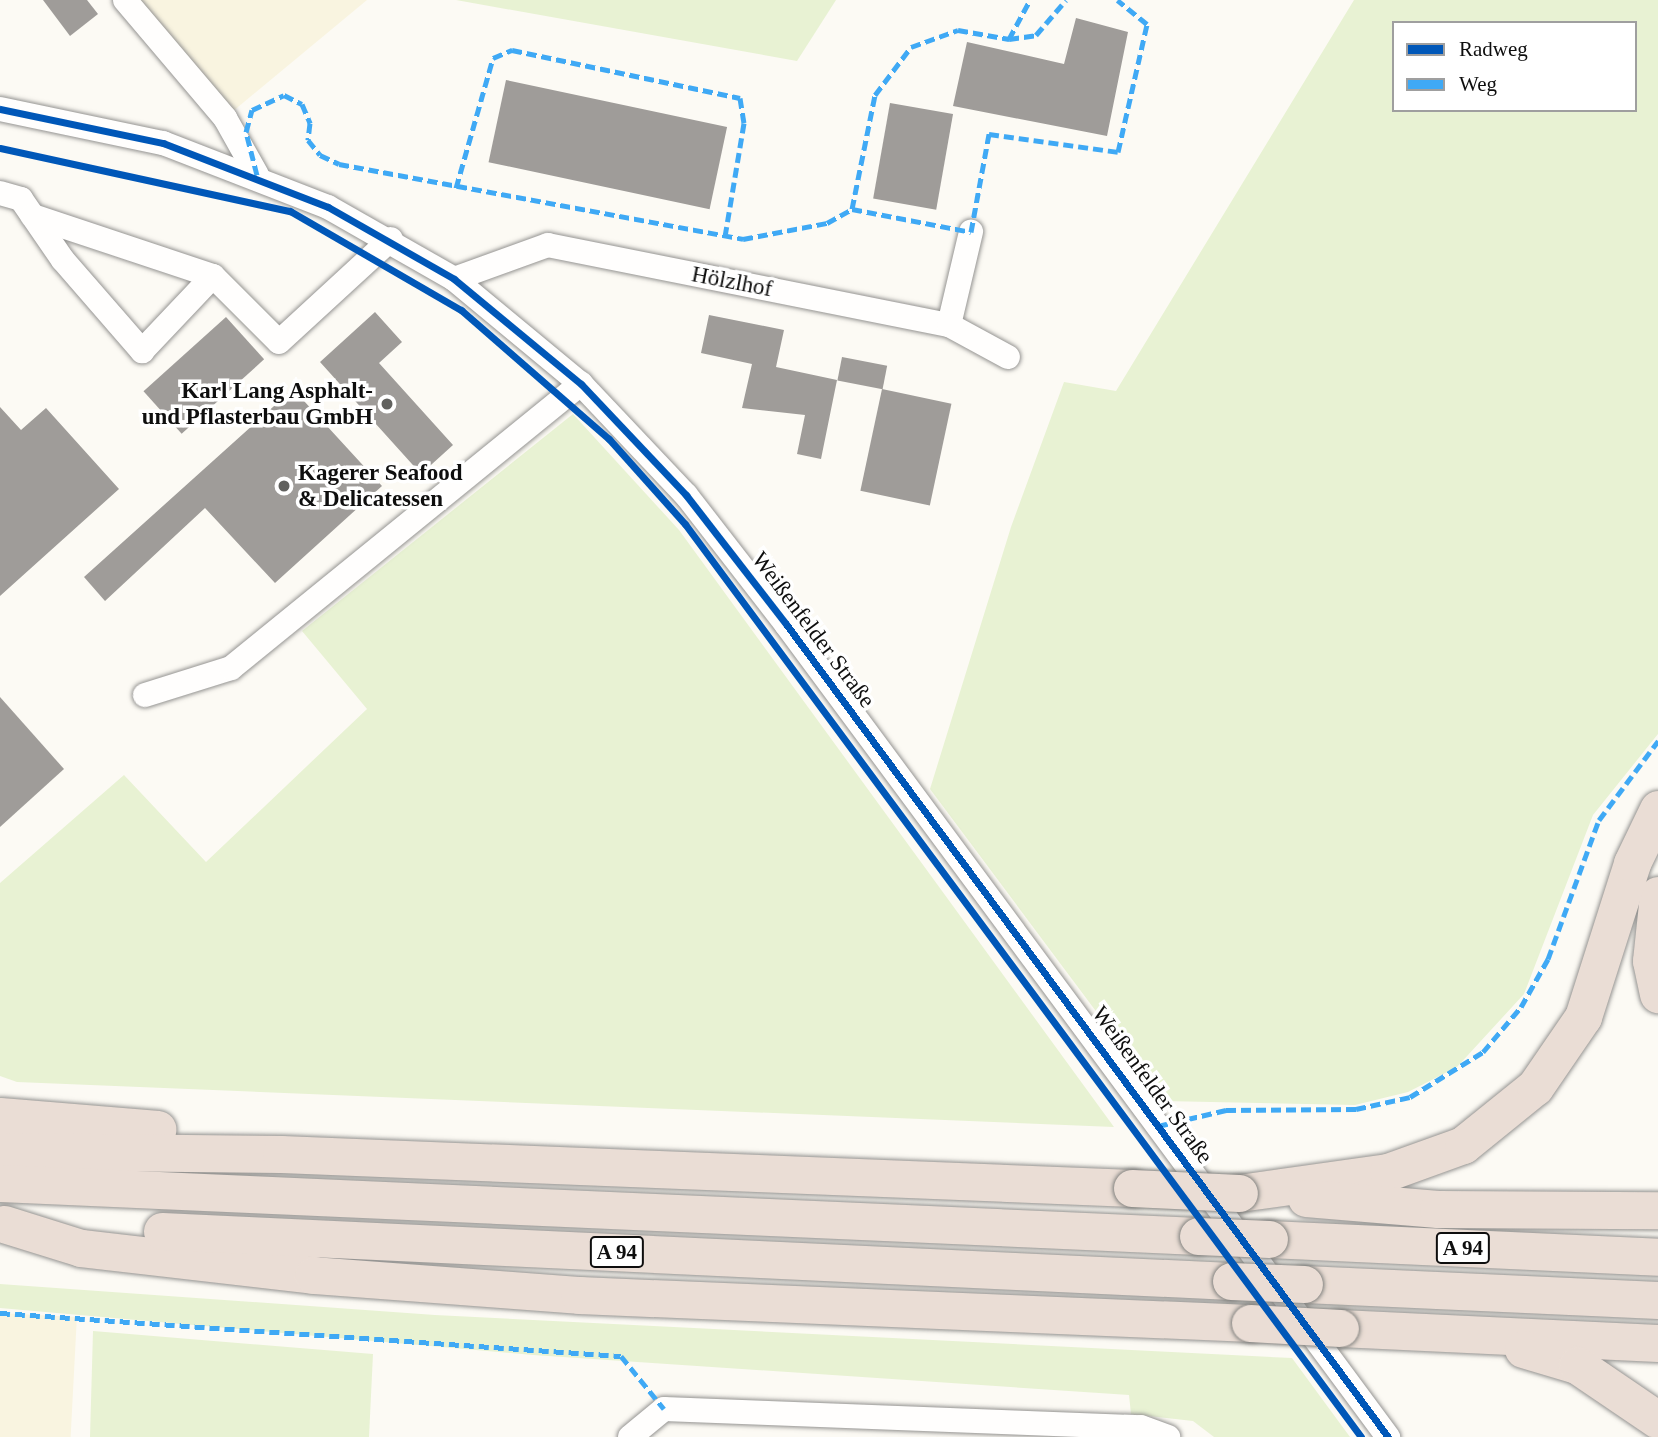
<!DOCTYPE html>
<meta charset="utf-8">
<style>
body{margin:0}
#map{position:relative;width:1658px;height:1437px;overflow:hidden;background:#fcfaf4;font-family:"Times New Roman",serif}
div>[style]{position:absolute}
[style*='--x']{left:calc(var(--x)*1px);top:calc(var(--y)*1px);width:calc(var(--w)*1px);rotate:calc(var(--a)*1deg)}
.farmland>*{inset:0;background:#f9f4e0;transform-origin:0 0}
.green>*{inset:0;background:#e8f2d3}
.building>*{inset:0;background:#9f9c99;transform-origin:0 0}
.roads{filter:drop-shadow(0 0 2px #959492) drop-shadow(0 0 2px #959492)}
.minor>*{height:24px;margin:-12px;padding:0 12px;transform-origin:12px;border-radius:12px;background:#fffefd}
.highway>*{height:37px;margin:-18.5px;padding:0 18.5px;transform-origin:18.5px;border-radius:18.5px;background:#eaddd5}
.bridges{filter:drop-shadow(0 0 2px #82827f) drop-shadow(0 0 2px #82827f)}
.highway-bridge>*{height:37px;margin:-18.5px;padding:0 18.5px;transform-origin:18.5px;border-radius:18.5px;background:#eaddd5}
.quiet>*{height:5px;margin-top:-2.5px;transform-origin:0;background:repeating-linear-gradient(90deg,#3fa9f5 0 10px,transparent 0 15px)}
.cycleway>*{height:7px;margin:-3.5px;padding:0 3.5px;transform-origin:3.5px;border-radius:3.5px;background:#0057b8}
.dots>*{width:19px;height:19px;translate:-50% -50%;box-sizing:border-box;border:4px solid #fff;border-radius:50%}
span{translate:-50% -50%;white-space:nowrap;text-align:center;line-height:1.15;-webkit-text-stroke:7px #fff;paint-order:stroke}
.shield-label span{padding:2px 5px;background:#fff;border:2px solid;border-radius:5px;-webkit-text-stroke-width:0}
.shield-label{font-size:21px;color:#0e0e0e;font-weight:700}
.street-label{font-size:23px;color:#0e0e0e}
.poi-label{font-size:23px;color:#0e0e0e;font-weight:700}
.right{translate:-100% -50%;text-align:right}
.left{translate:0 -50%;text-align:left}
.legend{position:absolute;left:1392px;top:21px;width:245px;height:91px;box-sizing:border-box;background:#fff;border:2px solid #9f9f9f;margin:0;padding:9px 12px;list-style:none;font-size:21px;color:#0e0e0e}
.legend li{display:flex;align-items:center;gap:14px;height:35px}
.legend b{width:35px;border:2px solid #9f9f9f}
</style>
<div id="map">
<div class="farmland">
<div style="clip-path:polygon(134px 0,367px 0,232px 112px)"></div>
<div style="left:0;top:1313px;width:77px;height:124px;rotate:3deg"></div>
</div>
<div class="green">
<div style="clip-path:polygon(456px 0,836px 0,797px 61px)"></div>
<div style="clip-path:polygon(evenodd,1354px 0,1658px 0,1658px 734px,1593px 815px,1524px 994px,1457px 1067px,1408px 1092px,1355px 1105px,1163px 1101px,930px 789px,1011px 527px,1064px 382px,1116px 391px,1354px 0,1394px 23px,1635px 23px,1635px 110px,1394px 110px,1394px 23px)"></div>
<div style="clip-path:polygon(573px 414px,679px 530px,1114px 1127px,17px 1082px,0 1076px,0 883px,124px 775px,206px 862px,367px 709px,302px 631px)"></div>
<div style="clip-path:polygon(0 1284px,435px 1315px,1292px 1358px,1350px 1437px,1214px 1437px,1193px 1421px,1131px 1414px,1129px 1395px,533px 1355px,0 1308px)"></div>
<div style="clip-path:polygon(93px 1331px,373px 1354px,369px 1437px,90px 1437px)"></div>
</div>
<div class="building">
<div style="clip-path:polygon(43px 0,87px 0,98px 14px,70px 36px)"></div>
<div style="clip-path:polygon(1076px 18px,1128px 32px,1107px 136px,953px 106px,967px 42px,1064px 64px)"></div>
<div style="left:506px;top:80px;width:226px;height:84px;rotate:12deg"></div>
<div style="left:890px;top:103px;width:64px;height:97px;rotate:10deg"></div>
<div style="clip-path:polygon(375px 312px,402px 342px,379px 363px,453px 445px,421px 474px,320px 362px)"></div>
<div style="clip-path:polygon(709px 315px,784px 330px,776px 367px,837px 380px,821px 459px,797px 454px,805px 415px,742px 408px,752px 364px,701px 353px)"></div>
<div style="left:226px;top:317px;width:57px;height:111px;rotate:48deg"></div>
<div style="left:842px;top:357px;width:46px;height:24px;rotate:11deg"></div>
<div style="clip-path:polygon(293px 389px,382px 486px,275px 583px,205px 508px,105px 601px,84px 577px)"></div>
<div style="left:882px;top:389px;width:71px;height:104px;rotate:12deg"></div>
<div style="clip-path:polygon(0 407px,21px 430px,46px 408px,119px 489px,0 596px)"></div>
<div style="clip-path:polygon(0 697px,64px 769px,0 827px)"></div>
</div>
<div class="roads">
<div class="minor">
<div style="--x:125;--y:0;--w:155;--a:49.7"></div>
<div style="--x:225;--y:118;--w:65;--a:60.7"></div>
<div style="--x:0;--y:109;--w:167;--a:11.8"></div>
<div style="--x:163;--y:143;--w:177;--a:21.2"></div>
<div style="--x:328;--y:207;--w:145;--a:29.7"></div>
<div style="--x:454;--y:279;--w:165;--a:39.6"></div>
<div style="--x:581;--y:384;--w:153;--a:46.6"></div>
<div style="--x:686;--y:495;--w:163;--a:52.2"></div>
<div style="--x:786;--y:624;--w:1012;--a:53.48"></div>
<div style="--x:0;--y:193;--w:22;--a:16"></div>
<div style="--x:21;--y:199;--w:74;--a:55.5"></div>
<div style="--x:63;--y:260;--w:121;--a:49"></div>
<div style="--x:142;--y:351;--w:103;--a:-46.6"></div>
<div style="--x:213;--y:276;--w:190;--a:-161.6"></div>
<div style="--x:213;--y:276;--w:93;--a:45"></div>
<div style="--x:279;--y:342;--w:152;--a:-42.6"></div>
<div style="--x:454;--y:279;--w:100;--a:-19.9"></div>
<div style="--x:548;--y:245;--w:409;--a:11.3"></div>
<div style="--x:949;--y:325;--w:67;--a:28.5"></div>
<div style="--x:949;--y:325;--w:96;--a:-76.7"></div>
<div style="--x:145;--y:695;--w:90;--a:-17.4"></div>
<div style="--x:231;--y:668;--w:451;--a:-39.1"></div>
<div style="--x:630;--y:1437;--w:44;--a:-39.5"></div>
<div style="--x:664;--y:1409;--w:477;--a:2.2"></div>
<div style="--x:1141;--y:1427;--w:29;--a:20"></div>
</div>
<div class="highway">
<div style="--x:1658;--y:895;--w:66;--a:96.1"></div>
<div style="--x:1651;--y:961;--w:34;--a:78"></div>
<div style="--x:0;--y:1116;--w:158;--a:4.7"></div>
<div style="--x:0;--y:1151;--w:281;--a:0.6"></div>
<div style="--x:281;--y:1154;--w:852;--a:2.29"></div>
<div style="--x:0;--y:1183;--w:1199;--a:2.53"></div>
<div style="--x:1239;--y:1193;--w:150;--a:-8"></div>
<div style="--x:1388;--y:1172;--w:80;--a:-19.8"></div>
<div style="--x:1463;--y:1145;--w:92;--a:-38.9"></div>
<div style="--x:1535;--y:1087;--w:85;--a:-55.6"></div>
<div style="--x:1583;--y:1017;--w:162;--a:-72.3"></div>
<div style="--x:1632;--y:863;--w:60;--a:-64.3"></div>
<div style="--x:1306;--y:1198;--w:132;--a:4.8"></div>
<div style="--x:1438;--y:1209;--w:220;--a:0.3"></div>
<div style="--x:4;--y:1224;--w:81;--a:17.3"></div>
<div style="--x:81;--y:1248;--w:234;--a:6.6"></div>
<div style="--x:313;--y:1275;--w:267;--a:4.3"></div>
<div style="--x:579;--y:1295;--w:672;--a:2.39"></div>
<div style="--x:162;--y:1231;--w:1070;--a:2.68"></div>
<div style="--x:1269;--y:1239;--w:389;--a:2.6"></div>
<div style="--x:1304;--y:1284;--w:354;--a:2.6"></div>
<div style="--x:1340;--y:1328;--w:318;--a:2.7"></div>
<div style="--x:1523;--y:1349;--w:56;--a:16.5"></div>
<div style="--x:1577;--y:1365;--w:98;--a:34.2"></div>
</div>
</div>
<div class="bridges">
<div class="highway-bridge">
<div style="--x:1132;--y:1188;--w:107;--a:2.7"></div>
<div style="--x:1198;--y:1236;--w:71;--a:2.4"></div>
<div style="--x:1231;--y:1281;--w:73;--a:2.4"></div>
<div style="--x:1250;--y:1323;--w:90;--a:3.2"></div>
</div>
</div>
<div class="quiet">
<div style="--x:1009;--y:39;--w:44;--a:-61.7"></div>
<div style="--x:257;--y:175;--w:44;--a:-104.3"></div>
<div style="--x:246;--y:132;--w:23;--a:-75"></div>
<div style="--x:252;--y:110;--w:35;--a:-25"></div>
<div style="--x:284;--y:95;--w:20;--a:27"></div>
<div style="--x:302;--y:104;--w:21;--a:67"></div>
<div style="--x:310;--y:123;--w:17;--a:97"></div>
<div style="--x:308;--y:140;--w:19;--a:51"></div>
<div style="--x:320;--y:155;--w:21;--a:25"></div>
<div style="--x:339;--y:164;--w:411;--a:10.5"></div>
<div style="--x:743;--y:239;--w:86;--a:-10.8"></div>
<div style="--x:827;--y:223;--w:29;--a:-29"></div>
<div style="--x:852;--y:209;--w:116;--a:-78.6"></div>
<div style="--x:875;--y:95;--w:60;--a:-53.1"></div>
<div style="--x:911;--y:47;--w:50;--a:-19.9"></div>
<div style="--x:958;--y:30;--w:52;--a:10"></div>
<div style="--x:1009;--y:39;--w:27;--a:-8"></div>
<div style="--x:1036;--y:35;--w:46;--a:-49.4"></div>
<div style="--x:456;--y:188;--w:135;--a:-74.1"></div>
<div style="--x:493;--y:58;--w:21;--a:-23"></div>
<div style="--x:512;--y:50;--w:233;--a:11.9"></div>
<div style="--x:740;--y:98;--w:25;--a:81"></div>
<div style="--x:744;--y:123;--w:115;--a:99.5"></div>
<div style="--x:852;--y:209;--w:121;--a:10.9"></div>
<div style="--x:971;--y:232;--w:100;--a:-79.6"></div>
<div style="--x:989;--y:134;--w:130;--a:7.9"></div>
<div style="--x:1118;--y:152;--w:131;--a:-77.2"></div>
<div style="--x:1147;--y:24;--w:38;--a:-141"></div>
<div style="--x:1158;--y:1126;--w:70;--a:-13.2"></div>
<div style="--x:1226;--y:1110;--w:130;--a:-0.4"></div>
<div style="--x:1356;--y:1109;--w:55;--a:-12.5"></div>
<div style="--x:1410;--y:1097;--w:86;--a:-31.7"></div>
<div style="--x:1483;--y:1052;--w:59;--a:-49.8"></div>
<div style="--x:1521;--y:1007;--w:55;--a:-60.6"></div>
<div style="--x:1548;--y:959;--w:148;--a:-69.9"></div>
<div style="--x:1599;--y:820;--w:99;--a:-53.2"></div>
<div style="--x:0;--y:1313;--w:622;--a:3.96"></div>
<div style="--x:621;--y:1356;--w:68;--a:50.9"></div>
</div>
<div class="cycleway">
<div style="--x:0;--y:109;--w:167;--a:11.8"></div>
<div style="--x:163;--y:143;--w:177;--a:21.2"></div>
<div style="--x:328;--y:207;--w:145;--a:29.7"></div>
<div style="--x:454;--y:279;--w:165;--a:39.6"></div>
<div style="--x:581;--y:384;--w:153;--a:46.6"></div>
<div style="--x:686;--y:495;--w:163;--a:52.2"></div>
<div style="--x:786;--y:624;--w:1012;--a:53.48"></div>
<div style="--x:0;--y:148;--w:297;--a:12.3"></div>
<div style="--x:290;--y:211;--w:198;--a:30.1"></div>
<div style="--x:461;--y:310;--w:196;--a:41.1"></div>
<div style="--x:609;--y:439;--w:114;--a:48.2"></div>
<div style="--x:685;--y:524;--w:1136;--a:53.48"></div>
</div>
<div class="dots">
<div style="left:387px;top:404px;background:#61615e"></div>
<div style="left:284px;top:486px;background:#61615e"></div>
</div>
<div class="shield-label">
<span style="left:1463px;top:1248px">A 94</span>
<span style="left:617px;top:1252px">A 94</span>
</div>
<div class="street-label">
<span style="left:732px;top:282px;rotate:11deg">Hölzlhof</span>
<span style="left:813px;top:630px;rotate:53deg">Weißenfelder Straße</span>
<span style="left:1152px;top:1085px;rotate:54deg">Weißenfelder Straße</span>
</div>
<div class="poi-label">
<span class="right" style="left:373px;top:404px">Karl Lang Asphalt-<br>und Pflasterbau GmbH</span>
<span class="left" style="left:298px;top:486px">Kagerer Seafood<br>&amp; Delicatessen</span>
</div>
<ul class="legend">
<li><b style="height:9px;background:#0057b8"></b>Radweg</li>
<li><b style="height:9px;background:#3fa9f5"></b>Weg</li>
</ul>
</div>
